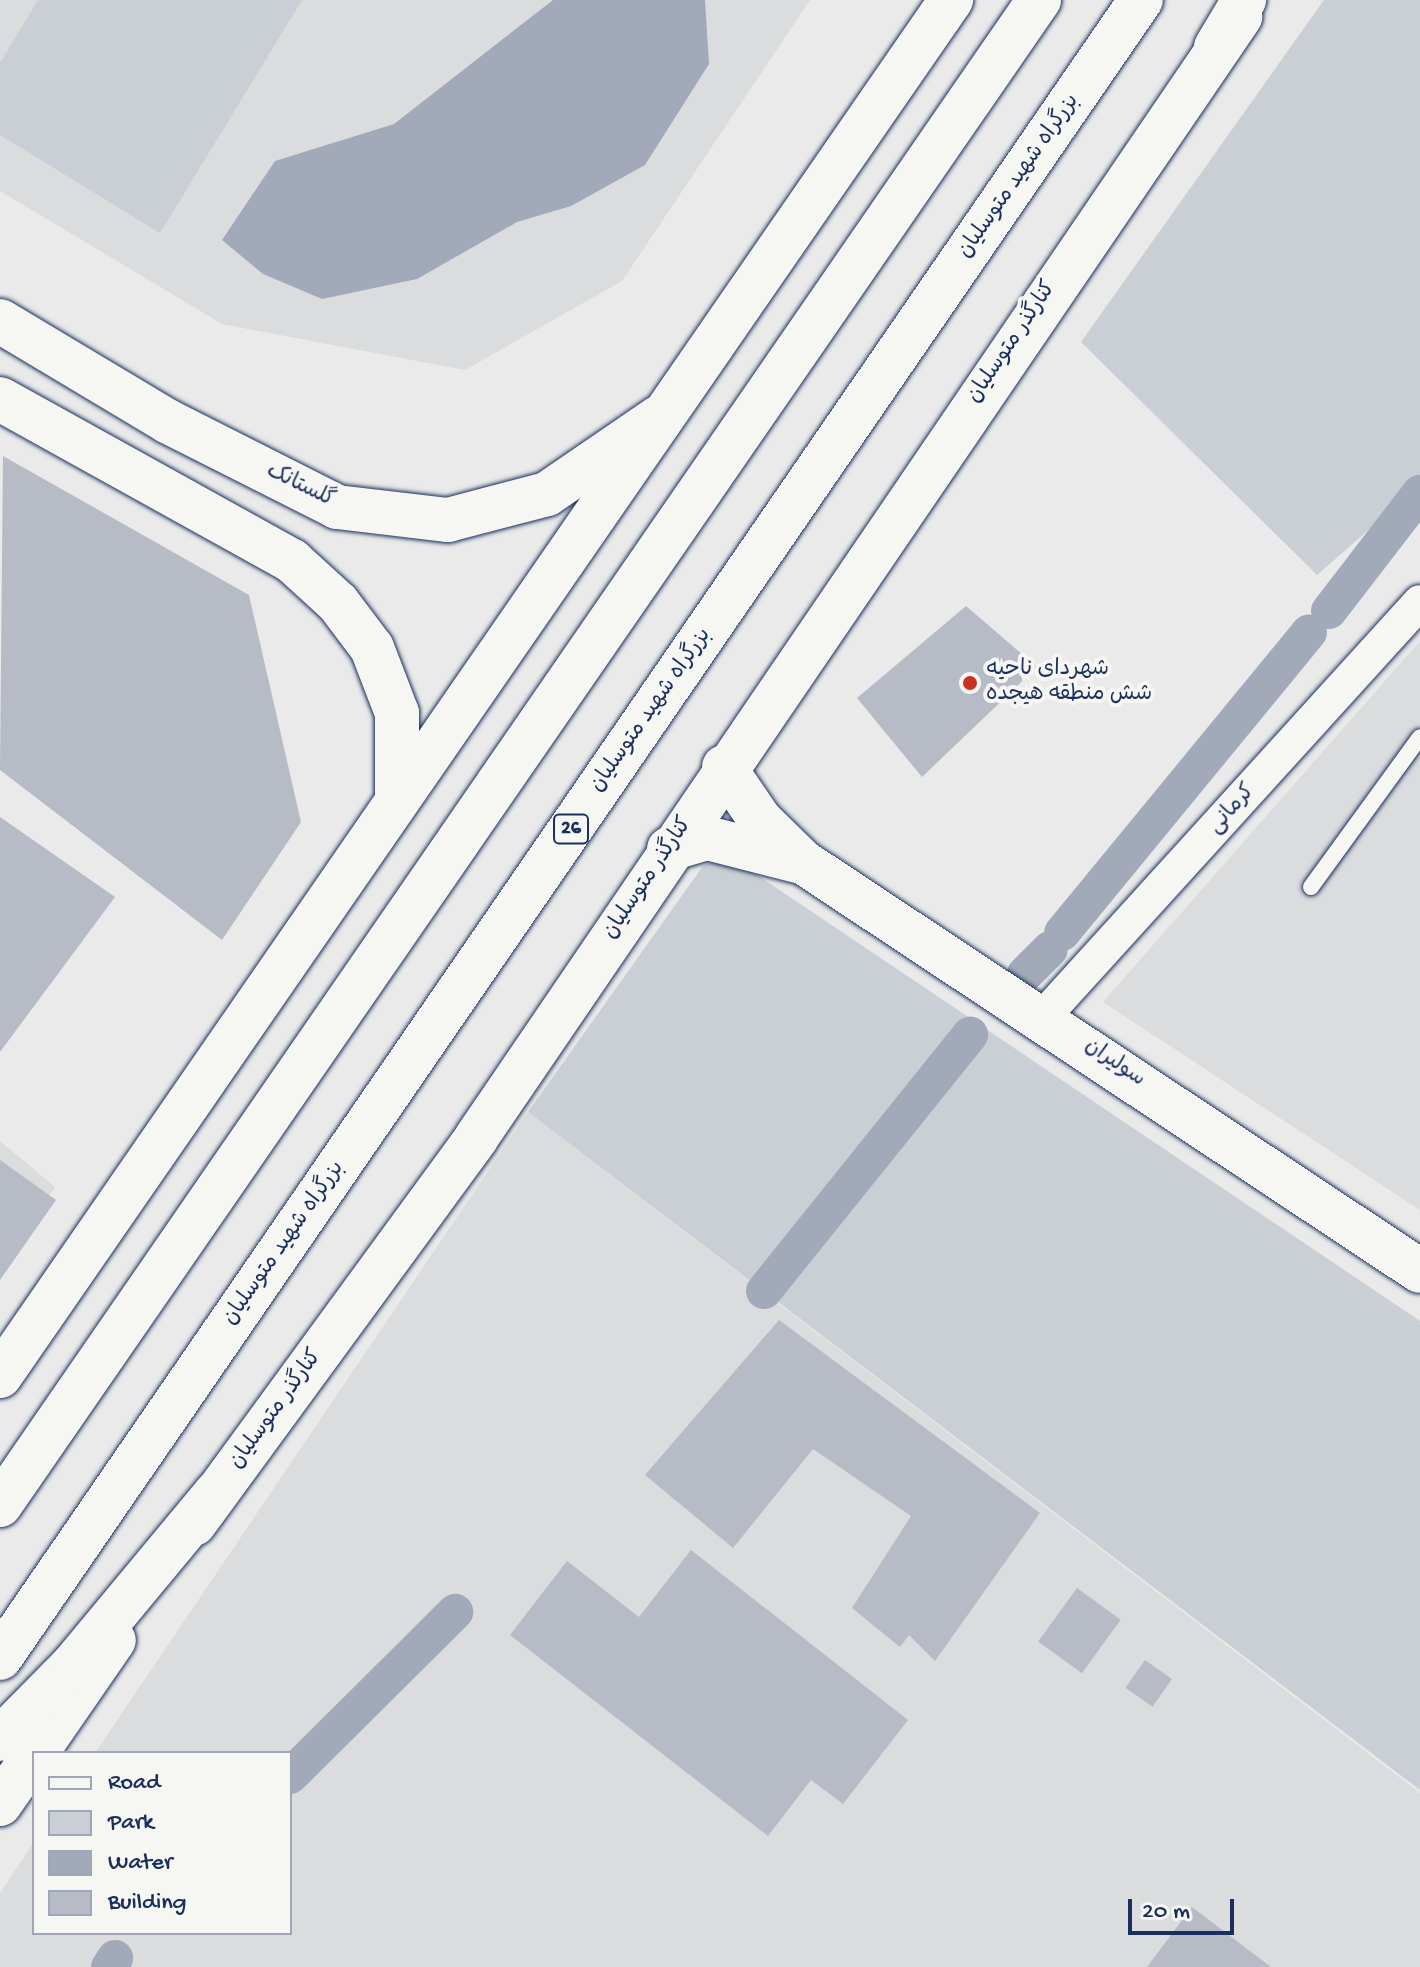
<!DOCTYPE html>
<meta charset="utf-8">
<style>
body{margin:0}
#map{position:relative;width:1420px;height:1967px;overflow:hidden;background:#e9eae9;font-family:"Gochi Hand","Playpen Sans Arabic",sans-serif}
div>[style]{position:absolute}
[style*='--x']{left:calc(var(--x)*1px);top:calc(var(--y)*1px);width:calc(var(--w)*1px);rotate:calc(var(--a)*1deg)}
.built>*{inset:0;background:#dadcde}
.green>*{inset:0;background:#caced5}
.water>*{inset:0;background:#a2aaba}
.canal>*{height:36px;margin:-18px;padding:0 18px;transform-origin:18px;border-radius:18px;background:#a2aaba}
.building>*{inset:0;background:#b6bbc6;transform-origin:0 0}
.roads{filter:drop-shadow(0 0 2px #1b2f5e) drop-shadow(0 0 2px #1b2f5e)}
.lane>*{height:16px;margin:-8px;padding:0 8px;transform-origin:8px;border-radius:8px;background:#f6f6f2}
.street>*{height:34px;margin:-17px;padding:0 17px;transform-origin:17px;border-radius:17px;background:#f6f6f2}
.secondary>*{height:44px;margin:-22px;padding:0 22px;transform-origin:22px;border-radius:22px;background:#f6f6f2}
.primary>*{height:44px;margin:-22px;padding:0 22px;transform-origin:22px;border-radius:22px;background:#f6f6f2}
.highway>*{height:44px;margin:-22px;padding:0 22px;transform-origin:22px;border-radius:22px;background:#f6f6f2}
.dots>*{width:22px;height:22px;translate:-50% -50%;box-sizing:border-box;border:4px solid #f6f6f2;border-radius:50%}
span{translate:-50% -50%;white-space:nowrap;text-align:center;line-height:1.15;-webkit-text-stroke:8px #f6f6f2;paint-order:stroke}
.shield-label span{padding:2px 6px;background:#f6f6f2;border:2px solid;border-radius:6px;-webkit-text-stroke-width:0}
.shield-label{font-size:20px;color:#1b2f5e;font-weight:700}
.street-label{font-size:22px;color:#1b2f5e}
.poi-label{font-size:22px;color:#1b2f5e}
.left{translate:0 -50%;text-align:left}
.legend{position:absolute;left:32px;top:1751px;width:260px;height:184px;box-sizing:border-box;background:#f6f6f2;border:2px solid #9ea6b7;margin:0;padding:10px 14px;list-style:none;font-size:24px;color:#1b2f5e}
.legend li{display:flex;align-items:center;gap:16px;height:40px}
.legend b{width:40px;border:2px solid #9ea6b7}
.scale{position:absolute;left:1128px;top:1899px;width:106px;height:36px;box-sizing:border-box;border:4px solid #1b2f5e;border-top:0;padding-left:10px;font-size:24px;line-height:28px;white-space:nowrap;color:#1b2f5e;-webkit-text-stroke:6px #f6f6f2;paint-order:stroke}
</style>
<div id="map">
<div class="built">
<div style="clip-path:polygon(0 0,810px 0,622px 281px,465px 370px,222px 324px,0 191px)"></div>
<div style="clip-path:polygon(1420px 641px,1420px 1210px,1103px 1002px)"></div>
<div style="clip-path:polygon(528px 1112px,1420px 1793px,1420px 1967px,0 1967px,0 1893px,34px 1842px,34px 1933px,290px 1933px,290px 1753px,95px 1753px)"></div>
<div style="clip-path:polygon(0 1141px,55px 1187px,0 1267px)"></div>
</div>
<div class="green">
<div style="clip-path:polygon(38px 0,302px 0,160px 233px,0 135px,0 63px)"></div>
<div style="clip-path:polygon(1324px 0,1420px 0,1420px 485px,1317px 575px,1081px 342px)"></div>
<div style="clip-path:polygon(729px 856px,1420px 1321px,1420px 1790px,528px 1112px,703px 866px)"></div>
</div>
<div class="water">
<div style="clip-path:polygon(553px 0,705px 0,709px 64px,645px 165px,571px 206px,517px 222px,417px 279px,322px 299px,263px 274px,222px 240px,275px 161px,394px 124px)"></div>
</div>
<div class="canal">
<div style="--x:1329;--y:611;--w:149;--a:-52.4"></div>
<div style="--x:1062;--y:933;--w:389;--a:-50.6"></div>
<div style="--x:1025;--y:974;--w:35;--a:-45"></div>
<div style="--x:764;--y:1291;--w:329;--a:-51.2"></div>
<div style="--x:290;--y:1776;--w:233;--a:-44.8"></div>
<div style="--x:109;--y:1967;--w:11;--a:-56"></div>
</div>
<div class="building">
<div style="clip-path:polygon(3px 456px,249px 595px,301px 822px,222px 940px,0 770px)"></div>
<div style="clip-path:polygon(966px 606px,1037px 667px,922px 777px,857px 698px)"></div>
<div style="clip-path:polygon(0 817px,115px 897px,0 1052px)"></div>
<div style="clip-path:polygon(0 1160px,56px 1200px,0 1280px)"></div>
<div style="clip-path:polygon(779px 1320px,1040px 1513px,935px 1661px,909px 1635px,900px 1647px,852px 1608px,911px 1516px,813px 1449px,733px 1548px,645px 1475px)"></div>
<div style="clip-path:polygon(691px 1550px,908px 1720px,843px 1804px,811px 1780px,768px 1836px,510px 1635px,567px 1561px,639px 1617px)"></div>
<div style="left:1077px;top:1588px;width:54px;height:66px;rotate:36deg"></div>
<div style="left:1145px;top:1660px;width:33px;height:34px;rotate:35deg"></div>
<div style="clip-path:polygon(1192px 1907px,1271px 1967px,1147px 1967px)"></div>
</div>
<div class="roads">
<div class="lane">
<div style="--x:1311;--y:887;--w:185;--a:-54"></div>
</div>
<div class="street">
<div style="--x:1044;--y:1016;--w:559;--a:-47.75"></div>
</div>
<div class="secondary">
<div style="--x:0;--y:321;--w:195;--a:30.9"></div>
<div style="--x:167;--y:421;--w:191;--a:26.8"></div>
<div style="--x:337;--y:507;--w:112;--a:6.7"></div>
<div style="--x:448;--y:520;--w:102;--a:-14.7"></div>
<div style="--x:547;--y:494;--w:135;--a:-34.4"></div>
<div style="--x:0;--y:399;--w:334;--a:29"></div>
<div style="--x:292;--y:561;--w:62;--a:42.4"></div>
<div style="--x:338;--y:603;--w:56;--a:52.9"></div>
<div style="--x:372;--y:648;--w:70;--a:69"></div>
<div style="--x:397;--y:713;--w:82;--a:90"></div>
<div style="--x:724;--y:767;--w:64;--a:55.8"></div>
<div style="--x:760;--y:820;--w:60;--a:44.3"></div>
<div style="--x:803;--y:862;--w:740;--a:33.54"></div>
<div style="--x:669;--y:849;--w:40;--a:-16"></div>
<div style="--x:707;--y:838;--w:97;--a:14.3"></div>
</div>
<div class="primary">
<div style="--x:0;--y:1376;--w:1673;--a:-55.35"></div>
<div style="--x:194;--y:1524;--w:478;--a:-53.8"></div>
<div style="--x:476;--y:1138;--w:1357;--a:-55.72"></div>
<div style="--x:36;--y:1753;--w:137;--a:-55.4"></div>
<div style="--x:0;--y:1804;--w:60;--a:-55.2"></div>
</div>
<div class="highway">
<div style="--x:1216;--y:47;--w:55;--a:-59.2"></div>
<div style="--x:0;--y:1505;--w:1829;--a:-55.38"></div>
<div style="--x:0;--y:1658;--w:2013;--a:-55.47"></div>
<div style="--x:0;--y:1739;--w:104;--a:-45.4"></div>
<div style="--x:73;--y:1665;--w:224;--a:-50.3"></div>
</div>
</div>
<div class="dots">
<div style="left:970px;top:683px;background:#c8321e"></div>
</div>
<div class="shield-label">
<span style="left:571px;top:829px">26</span>
</div>
<div class="street-label">
<span style="left:1020px;top:177px;rotate:-55deg">بزرگراه شهید متوسلیان</span>
<span style="left:1013px;top:343px;rotate:-56deg">کنارگذر متوسلیان</span>
<span style="left:300px;top:487px;rotate:26deg">گلستانک</span>
<span style="left:652px;top:711px;rotate:-55deg">بزرگراه شهید متوسلیان</span>
<span style="left:1233px;top:810px;rotate:-48deg">کرمانی</span>
<span style="left:649px;top:879px;rotate:-56deg">کنارگذر متوسلیان</span>
<span style="left:1114px;top:1064px;rotate:34deg">سولیران</span>
<span style="left:285px;top:1244px;rotate:-55deg">بزرگراه شهید متوسلیان</span>
<span style="left:277px;top:1410px;rotate:-54deg">کنارگذر متوسلیان</span>
</div>
<div class="poi-label">
<span class="left" style="left:986px;top:683px">شهردای ناحیه<br>شش منطقه هیجده</span>
</div>
<ul class="legend">
<li><b style="height:10px;background:#f6f6f2"></b>Road</li>
<li><b style="height:22px;background:#caced5"></b>Park</li>
<li><b style="height:22px;background:#a2aaba"></b>Water</li>
<li><b style="height:22px;background:#b6bbc6"></b>Building</li>
</ul>
<div class="scale">20 m</div>
</div>
